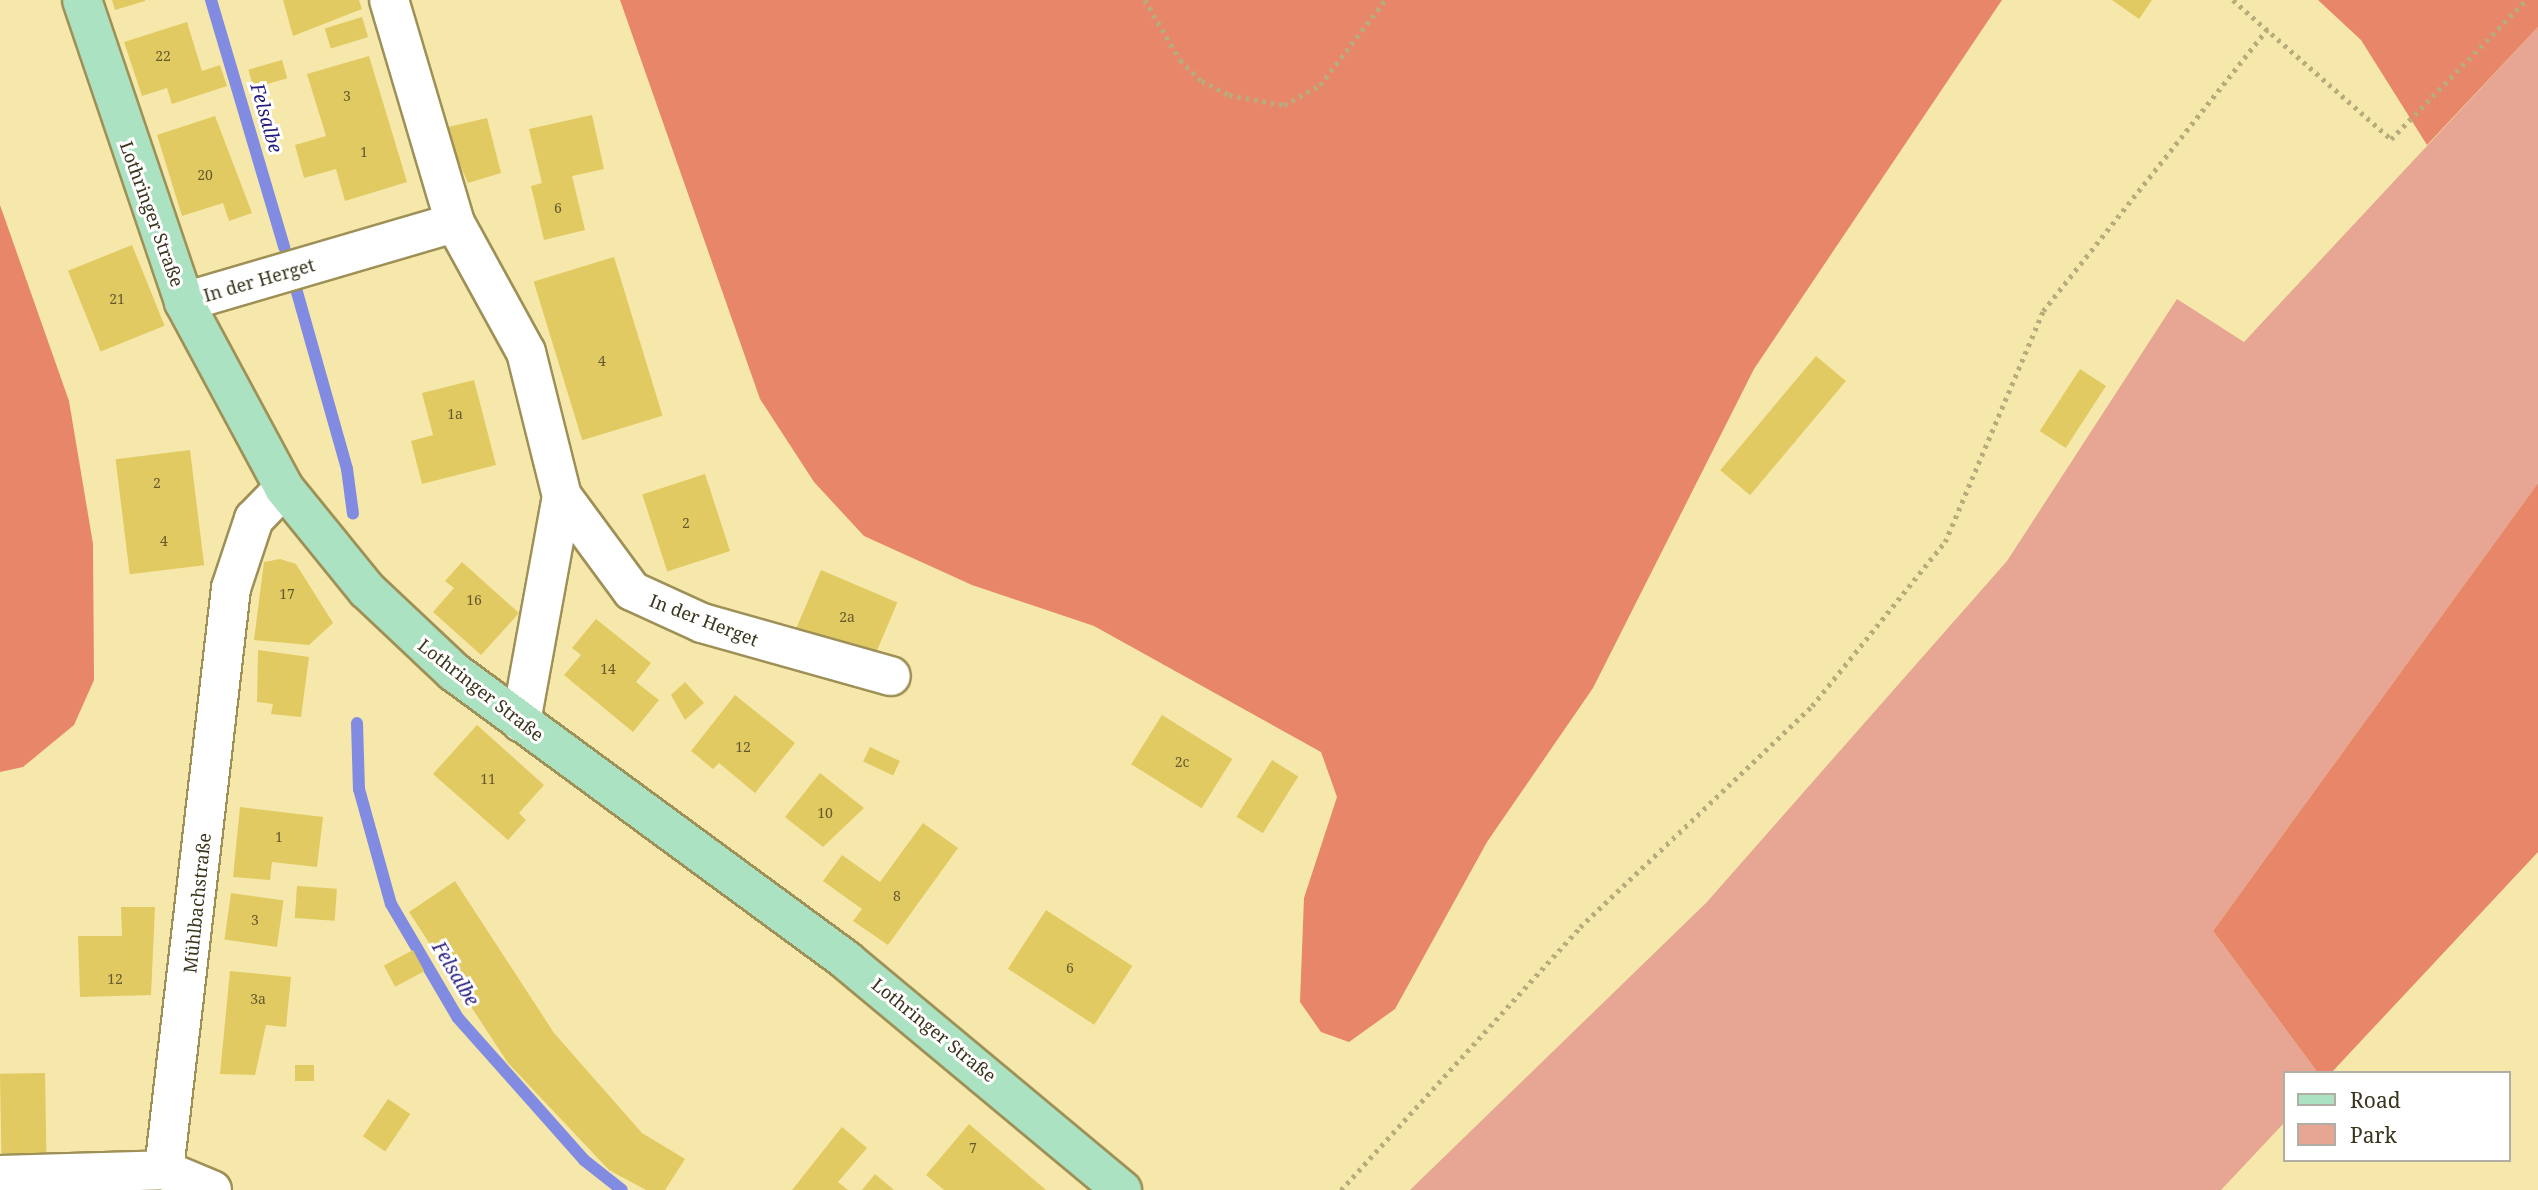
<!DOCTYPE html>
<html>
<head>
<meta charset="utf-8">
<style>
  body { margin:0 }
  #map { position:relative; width:2538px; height:1190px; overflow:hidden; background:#f5e8aa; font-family:"Noto Serif",serif }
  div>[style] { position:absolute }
  .green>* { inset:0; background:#e7a693 }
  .forest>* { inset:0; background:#e8866a }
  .stream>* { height:12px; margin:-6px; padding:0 6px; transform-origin:6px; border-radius:6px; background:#808be1 }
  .building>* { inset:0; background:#e2ca62; transform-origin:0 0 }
  .path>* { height:4.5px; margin-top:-2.25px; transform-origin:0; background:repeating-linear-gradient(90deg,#b7ac7b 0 3.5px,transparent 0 8.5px) }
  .roads { filter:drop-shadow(2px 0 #9e9056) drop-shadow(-2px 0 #9e9056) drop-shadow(0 2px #9e9056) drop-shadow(0 -2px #9e9056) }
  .minor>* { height:38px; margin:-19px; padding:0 19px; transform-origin:19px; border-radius:19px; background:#fff }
  .major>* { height:38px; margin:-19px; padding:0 19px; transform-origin:19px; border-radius:19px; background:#abe2c2 }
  span { translate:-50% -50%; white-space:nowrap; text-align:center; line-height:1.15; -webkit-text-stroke:6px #fff; paint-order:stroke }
  .number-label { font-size:14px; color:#655a2e }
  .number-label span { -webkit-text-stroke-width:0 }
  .street-label { font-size:18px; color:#3b351d }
  .water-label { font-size:19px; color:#251c7f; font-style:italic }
  .legend { position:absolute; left:2283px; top:1071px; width:228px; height:91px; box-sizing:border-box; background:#fff; border:2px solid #b1aea5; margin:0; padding:9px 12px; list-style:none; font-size:21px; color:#3b351d }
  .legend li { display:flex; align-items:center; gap:14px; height:35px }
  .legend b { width:35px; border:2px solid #b1aea5 }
</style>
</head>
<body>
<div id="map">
  <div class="green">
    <div style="clip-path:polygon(2538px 27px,2538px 483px,2213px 931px,2318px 1073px,2284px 1073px,2284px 1123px,2221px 1190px,1410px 1190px,1706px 903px,2007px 561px,2177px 299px,2244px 342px)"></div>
  </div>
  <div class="forest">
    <div style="clip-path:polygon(620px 0,2002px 0,1754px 369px,1593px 688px,1487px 842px,1395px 1009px,1349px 1042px,1321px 1032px,1300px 1002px,1304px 898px,1337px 797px,1321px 752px,1094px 626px,972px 585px,864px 536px,814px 482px,760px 399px)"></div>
    <div style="clip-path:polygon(2318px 0,2538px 0,2538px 27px,2427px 145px,2361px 40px)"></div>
    <div style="clip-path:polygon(0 205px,69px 401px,93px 544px,94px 680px,74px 725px,23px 767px,0 772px)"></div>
    <div style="clip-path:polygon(2538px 483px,2538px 852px,2331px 1073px,2318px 1073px,2213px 931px)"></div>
  </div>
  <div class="stream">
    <div style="left:211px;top:0;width:258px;rotate:73.5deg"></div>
    <div style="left:295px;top:285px;width:191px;rotate:74.2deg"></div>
    <div style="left:347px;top:469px;width:45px;rotate:82.4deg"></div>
    <div style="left:357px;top:723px;width:66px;rotate:88.3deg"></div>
    <div style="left:359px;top:789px;width:119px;rotate:74.5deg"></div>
    <div style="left:391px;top:904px;width:132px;rotate:59.6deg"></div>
    <div style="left:458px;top:1018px;width:190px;rotate:48.4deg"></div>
    <div style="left:584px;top:1160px;width:48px;rotate:38.3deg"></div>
  </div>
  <div class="building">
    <div style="clip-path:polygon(112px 0,145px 0,145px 1px,115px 10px)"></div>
    <div style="clip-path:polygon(283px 0,359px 0,362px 9px,293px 36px)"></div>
    <div style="clip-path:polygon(2112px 0,2152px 0,2139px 19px)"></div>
    <div style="left:362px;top:17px;width:21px;height:39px;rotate:73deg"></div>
    <div style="clip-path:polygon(187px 22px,202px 71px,220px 65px,227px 86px,172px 104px,167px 88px,142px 96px,124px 42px)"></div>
    <div style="clip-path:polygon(369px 56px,407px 182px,345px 201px,336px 169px,304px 178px,295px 145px,326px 136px,307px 74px)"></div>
    <div style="left:282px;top:60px;width:19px;height:35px;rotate:74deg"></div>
    <div style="clip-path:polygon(592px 115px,604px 169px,572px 176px,585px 230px,544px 240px,531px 186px,542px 183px,529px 129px)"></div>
    <div style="clip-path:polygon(215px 116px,252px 213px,229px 221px,223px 203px,182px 216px,157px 135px)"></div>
    <div style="clip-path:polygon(487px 118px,501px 173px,468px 183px,444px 128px)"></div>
    <div style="left:132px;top:245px;width:87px;height:69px;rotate:68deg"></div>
    <div style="left:614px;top:257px;width:166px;height:84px;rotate:73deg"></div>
    <div style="left:1816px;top:356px;width:39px;height:149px;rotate:40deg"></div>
    <div style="left:2080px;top:369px;width:31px;height:74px;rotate:33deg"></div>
    <div style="clip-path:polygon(474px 380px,496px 465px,422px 484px,411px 441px,433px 435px,422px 393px)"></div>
    <div style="left:190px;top:450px;width:116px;height:75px;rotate:83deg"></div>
    <div style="left:705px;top:474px;width:81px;height:66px;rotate:72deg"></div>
    <div style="clip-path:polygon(280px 559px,296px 564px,333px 623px,309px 645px,254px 640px,264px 562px)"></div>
    <div style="clip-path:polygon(462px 562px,519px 613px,481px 655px,433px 612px,454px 588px,445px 581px)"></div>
    <div style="left:821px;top:570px;width:83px;height:67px;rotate:23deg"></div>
    <div style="clip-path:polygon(596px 619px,651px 663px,636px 682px,659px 700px,633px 732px,564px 675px,581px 655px,572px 648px)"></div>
    <div style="clip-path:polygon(258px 650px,309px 657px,301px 717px,271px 714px,273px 704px,257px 702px)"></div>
    <div style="clip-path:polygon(685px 682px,704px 703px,685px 720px,671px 695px)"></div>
    <div style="clip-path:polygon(735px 695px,795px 743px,755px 793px,719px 763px,713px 769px,691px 751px)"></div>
    <div style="left:1162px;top:715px;width:83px;height:58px;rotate:32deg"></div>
    <div style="clip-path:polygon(477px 725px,544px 785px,519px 813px,526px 820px,508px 840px,433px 774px)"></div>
    <div style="left:870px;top:747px;width:33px;height:16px;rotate:25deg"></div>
    <div style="left:1272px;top:760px;width:31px;height:67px;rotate:32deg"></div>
    <div style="clip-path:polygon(820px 773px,864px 808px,823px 847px,785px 817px)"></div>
    <div style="clip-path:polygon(240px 807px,323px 817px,317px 867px,272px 862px,270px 880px,233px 877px)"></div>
    <div style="clip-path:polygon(923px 823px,958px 848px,888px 945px,853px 921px,862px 909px,823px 881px,842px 855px,880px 882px)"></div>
    <div style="clip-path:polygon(455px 881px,554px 1033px,642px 1133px,685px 1159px,665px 1190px,646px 1190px,609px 1170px,508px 1063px,409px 912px)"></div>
    <div style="left:297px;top:886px;width:40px;height:32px;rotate:4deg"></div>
    <div style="left:231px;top:893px;width:53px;height:47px;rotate:8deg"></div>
    <div style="clip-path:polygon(121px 907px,155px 907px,151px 995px,80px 997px,78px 936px,122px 936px)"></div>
    <div style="left:1046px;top:910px;width:103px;height:70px;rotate:33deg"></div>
    <div style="left:413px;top:950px;width:24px;height:33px;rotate:62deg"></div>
    <div style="clip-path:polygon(230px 971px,291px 977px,286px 1027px,266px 1025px,255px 1075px,220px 1074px)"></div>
    <div style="left:295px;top:1065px;width:19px;height:16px"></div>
    <div style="left:45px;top:1073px;width:80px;height:45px;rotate:89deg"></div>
    <div style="left:388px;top:1099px;width:27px;height:45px;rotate:34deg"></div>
    <div style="clip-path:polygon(969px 1124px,1026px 1173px,1046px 1190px,944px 1190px,926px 1175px)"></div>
    <div style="clip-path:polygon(842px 1127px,867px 1148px,838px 1182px,848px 1190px,792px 1190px)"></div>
    <div style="clip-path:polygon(875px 1174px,894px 1190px,862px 1190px)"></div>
  </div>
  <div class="path">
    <div style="left:1145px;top:0;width:69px;rotate:59.7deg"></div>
    <div style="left:1180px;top:60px;width:30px;rotate:44deg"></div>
    <div style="left:1202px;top:81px;width:30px;rotate:27deg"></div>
    <div style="left:1229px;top:95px;width:56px;rotate:10.3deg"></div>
    <div style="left:1284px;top:105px;width:41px;rotate:-29.1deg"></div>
    <div style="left:1320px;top:85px;width:107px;rotate:-52.6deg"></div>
    <div style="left:2233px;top:0;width:210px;rotate:41.3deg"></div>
    <div style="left:2391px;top:139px;width:194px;rotate:-45.8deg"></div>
    <div style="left:1341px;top:1190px;width:355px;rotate:-47.7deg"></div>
    <div style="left:1580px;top:927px;width:320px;rotate:-43.6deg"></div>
    <div style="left:1812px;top:706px;width:211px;rotate:-51deg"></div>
    <div style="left:1945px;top:542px;width:251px;rotate:-67deg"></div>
    <div style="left:2043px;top:311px;width:360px;rotate:-51.5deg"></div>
  </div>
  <div class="roads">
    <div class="minor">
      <div style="left:389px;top:0;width:233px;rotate:73.5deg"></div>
      <div style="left:455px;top:223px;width:147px;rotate:61.2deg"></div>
      <div style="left:526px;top:352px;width:148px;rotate:76deg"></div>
      <div style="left:562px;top:496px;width:230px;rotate:100.3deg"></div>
      <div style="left:184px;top:302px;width:282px;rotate:-16.3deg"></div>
      <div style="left:562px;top:496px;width:118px;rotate:53.6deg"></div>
      <div style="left:632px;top:591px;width:77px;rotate:24.6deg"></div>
      <div style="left:702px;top:623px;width:196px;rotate:15.7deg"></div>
      <div style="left:164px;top:1170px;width:586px;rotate:-83.43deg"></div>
      <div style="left:231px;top:588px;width:73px;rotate:-71.6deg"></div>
      <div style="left:254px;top:519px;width:43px;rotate:-45.9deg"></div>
      <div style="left:0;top:1175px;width:164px;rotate:-1.7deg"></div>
      <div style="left:164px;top:1170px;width:52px;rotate:22.6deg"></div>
    </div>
    <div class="major">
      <div style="left:82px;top:0;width:319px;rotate:71.3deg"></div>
      <div style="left:184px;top:302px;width:211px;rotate:61.7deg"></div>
      <div style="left:284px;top:488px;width:132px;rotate:50.9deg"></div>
      <div style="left:367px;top:590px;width:120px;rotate:43.3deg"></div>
      <div style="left:454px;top:672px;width:488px;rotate:36.3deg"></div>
      <div style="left:847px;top:961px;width:358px;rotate:39.8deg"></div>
    </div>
  </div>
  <div class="number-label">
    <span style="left:163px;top:56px">22</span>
    <span style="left:347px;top:96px">3</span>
    <span style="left:364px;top:152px">1</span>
    <span style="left:205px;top:175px">20</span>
    <span style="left:558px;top:208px">6</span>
    <span style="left:117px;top:299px">21</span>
    <span style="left:602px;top:361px">4</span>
    <span style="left:455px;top:414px">1a</span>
    <span style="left:157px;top:483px">2</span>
    <span style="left:686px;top:523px">2</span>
    <span style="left:164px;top:541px">4</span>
    <span style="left:287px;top:594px">17</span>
    <span style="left:474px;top:600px">16</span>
    <span style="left:847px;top:617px">2a</span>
    <span style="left:608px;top:669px">14</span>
    <span style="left:743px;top:747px">12</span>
    <span style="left:1182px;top:762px">2c</span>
    <span style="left:488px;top:779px">11</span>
    <span style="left:825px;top:813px">10</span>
    <span style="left:279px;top:837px">1</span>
    <span style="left:897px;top:896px">8</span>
    <span style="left:255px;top:920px">3</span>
    <span style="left:1070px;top:968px">6</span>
    <span style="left:115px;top:979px">12</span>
    <span style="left:258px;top:999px">3a</span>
    <span style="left:973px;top:1148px">7</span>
  </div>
  <div class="street-label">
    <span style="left:152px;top:214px;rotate:70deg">Lothringer Straße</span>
    <span style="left:259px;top:280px;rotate:-16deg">In der Herget</span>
    <span style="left:704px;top:620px;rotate:21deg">In der Herget</span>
    <span style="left:481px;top:690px;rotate:38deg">Lothringer Straße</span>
    <span style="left:197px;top:903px;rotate:-84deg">Mühlbachstraße</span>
    <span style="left:934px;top:1030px;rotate:39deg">Lothringer Straße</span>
  </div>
  <div class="water-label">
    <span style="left:266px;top:118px;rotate:74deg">Felsalbe</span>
    <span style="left:455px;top:974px;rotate:59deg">Felsalbe</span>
  </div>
  <ul class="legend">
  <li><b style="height:9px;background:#abe2c2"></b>Road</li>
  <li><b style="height:19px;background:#e7a693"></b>Park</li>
  </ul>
</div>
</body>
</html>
